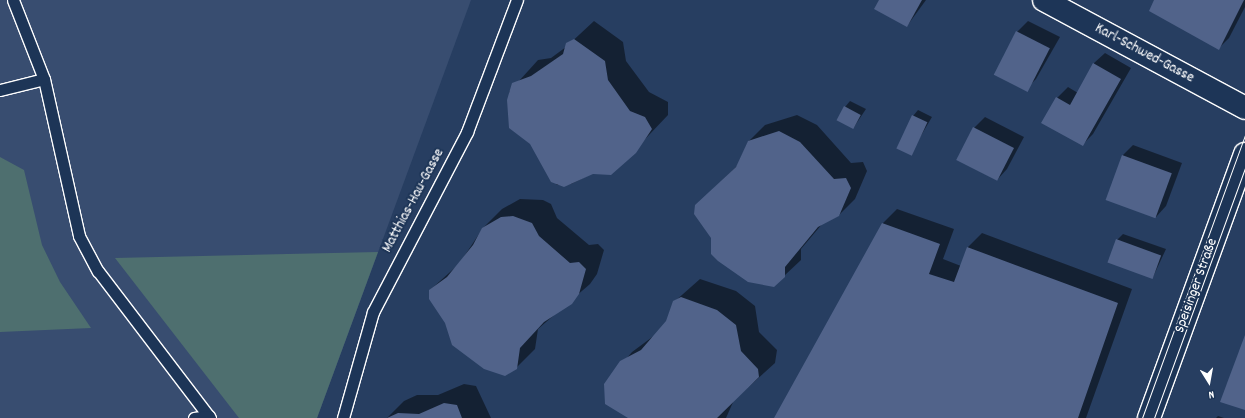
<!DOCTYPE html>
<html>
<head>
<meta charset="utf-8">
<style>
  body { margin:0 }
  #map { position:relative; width:1245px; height:418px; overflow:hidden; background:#273e61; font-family:Dekko,sans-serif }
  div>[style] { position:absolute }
  .built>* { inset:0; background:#384d70 }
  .green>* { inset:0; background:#4e6f6f }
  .shadow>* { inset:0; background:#0007 }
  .building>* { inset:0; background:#51638a; transform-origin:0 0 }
  .roads { filter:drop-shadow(1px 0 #fff) drop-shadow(-1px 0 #fff) drop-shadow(0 1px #fff) drop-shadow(0 -1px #fff) }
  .service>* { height:11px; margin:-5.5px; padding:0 5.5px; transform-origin:5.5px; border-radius:5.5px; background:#1d3557 }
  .tertiary>* { height:22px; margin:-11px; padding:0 11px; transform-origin:11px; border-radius:11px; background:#1d3557 }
  .secondary>* { height:22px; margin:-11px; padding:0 11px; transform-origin:11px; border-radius:11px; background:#1d3557 }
  .tram>* { height:1px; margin:-0.5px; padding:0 0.5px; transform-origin:0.5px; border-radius:0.5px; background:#fff }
  span { translate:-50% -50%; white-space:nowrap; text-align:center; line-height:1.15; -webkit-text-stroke:4px #1d3557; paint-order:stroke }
  .street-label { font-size:15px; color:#fff }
  .north { position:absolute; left:1189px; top:362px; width:40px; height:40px; -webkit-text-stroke:3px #1d3557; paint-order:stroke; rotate:169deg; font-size:11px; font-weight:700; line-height:16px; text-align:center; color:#fff }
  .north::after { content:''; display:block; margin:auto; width:14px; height:18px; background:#fff; clip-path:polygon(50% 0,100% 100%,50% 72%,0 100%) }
</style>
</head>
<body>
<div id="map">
  <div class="built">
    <div style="clip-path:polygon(0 0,471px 0,317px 418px,0 418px)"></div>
  </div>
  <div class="green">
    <div style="clip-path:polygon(0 157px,24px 170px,42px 245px,60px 282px,91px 328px,0 332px)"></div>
    <div style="clip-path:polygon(378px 252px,317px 418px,239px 418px,115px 258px)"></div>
  </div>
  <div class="shadow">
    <div style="clip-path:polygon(880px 0,926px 0,907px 26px)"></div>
    <div style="clip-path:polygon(1156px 0,1245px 0,1245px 7px,1229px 38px,1219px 48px)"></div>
    <div style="clip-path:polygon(594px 21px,623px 42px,626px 61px,649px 92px,668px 102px,668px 115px,630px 155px,571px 184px,557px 185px,531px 144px,510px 127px,509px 92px,538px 60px,551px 58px,566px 47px)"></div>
    <div style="clip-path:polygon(1028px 21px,1060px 37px,1036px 79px,1025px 90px,1017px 32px)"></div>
    <div style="clip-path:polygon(1105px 53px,1131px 68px,1093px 134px,1082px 145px,1057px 98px,1068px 87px,1078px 93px,1094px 63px)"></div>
    <div style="clip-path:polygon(850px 101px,866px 109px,854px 127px,845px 107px)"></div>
    <div style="clip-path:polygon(918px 110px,932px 117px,910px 154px,913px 116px)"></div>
    <div style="clip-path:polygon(797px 115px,817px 125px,851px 163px,863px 162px,867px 171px,855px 199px,838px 216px,823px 223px,801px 249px,801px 260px,784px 276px,713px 189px,737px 166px,748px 142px,765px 125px)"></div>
    <div style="clip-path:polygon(985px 117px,1024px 137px,1007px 169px,997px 180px,958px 160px,974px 128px)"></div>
    <div style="clip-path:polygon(1133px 145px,1182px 163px,1166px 206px,1156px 217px,1122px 156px)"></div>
    <div style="clip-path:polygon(520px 199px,543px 200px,551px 204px,557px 218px,589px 245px,598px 244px,604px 250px,597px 274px,590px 284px,538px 329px,535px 349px,516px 368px,446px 323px,430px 290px,459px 264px,483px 228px,502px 209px)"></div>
    <div style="clip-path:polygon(897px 209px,954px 229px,943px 259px,961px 266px,968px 247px,982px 233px,1132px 289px,1086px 418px,775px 418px,883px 223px)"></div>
    <div style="clip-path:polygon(1123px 234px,1166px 249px,1153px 277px,1117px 240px)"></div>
    <div style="clip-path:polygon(700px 279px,736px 291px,755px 306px,759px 332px,777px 350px,775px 363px,734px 400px,726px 418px,629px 418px,605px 384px,632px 352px,655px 335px,667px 322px,674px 302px)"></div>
    <div style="clip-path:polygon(464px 384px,476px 386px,491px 418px,387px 418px,404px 401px,417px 395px,438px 395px)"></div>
    <div style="clip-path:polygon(1218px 416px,1224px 418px,1216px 418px)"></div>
  </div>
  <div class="building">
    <div style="clip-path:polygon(879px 0,922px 0,907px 27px,874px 9px)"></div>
    <div style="clip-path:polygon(1154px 0,1244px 0,1219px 50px,1149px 11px)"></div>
    <div style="left:1016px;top:31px;width:38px;height:49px;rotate:27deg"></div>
    <div style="clip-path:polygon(574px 39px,605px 61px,608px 80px,630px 111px,645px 117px,652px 129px,636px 153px,611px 175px,593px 174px,564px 187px,551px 182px,530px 144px,509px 128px,507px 100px,512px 83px,531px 76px,563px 54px,566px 43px)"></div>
    <div style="clip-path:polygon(1093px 63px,1121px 79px,1083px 146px,1041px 123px,1056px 97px,1070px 105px)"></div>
    <div style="left:844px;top:106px;width:19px;height:16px;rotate:28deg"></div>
    <div style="left:912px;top:115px;width:17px;height:37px;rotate:25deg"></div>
    <div style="left:973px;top:127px;width:46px;height:37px;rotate:27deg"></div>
    <div style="clip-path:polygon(779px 131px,800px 142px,834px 179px,846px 178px,851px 188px,839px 216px,818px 227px,785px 267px,785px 277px,774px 287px,748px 282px,718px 261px,711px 254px,711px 238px,694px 214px,695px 205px,736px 167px,748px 141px)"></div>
    <div style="left:1122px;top:155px;width:53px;height:48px;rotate:20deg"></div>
    <div style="clip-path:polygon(513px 216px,532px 223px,539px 236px,570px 263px,579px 262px,586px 269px,579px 294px,572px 304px,544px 322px,520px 348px,517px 369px,505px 376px,484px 369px,452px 345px,445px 323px,429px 299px,429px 290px,447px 277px,473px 245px,482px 228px,501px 217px)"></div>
    <div style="clip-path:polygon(882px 223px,940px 244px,929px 274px,954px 282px,967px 247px,1118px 303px,1078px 418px,774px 418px)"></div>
    <div style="left:1116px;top:239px;width:48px;height:25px;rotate:20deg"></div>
    <div style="clip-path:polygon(681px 297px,717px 310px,736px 325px,741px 351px,758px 369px,759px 377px,717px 418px,628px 418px,605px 404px,604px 384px,620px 361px,641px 350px,666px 321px,673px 301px)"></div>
    <div style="clip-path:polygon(1245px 335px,1245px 410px,1220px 402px)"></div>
    <div style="clip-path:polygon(444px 403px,457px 405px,462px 418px,387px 418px,398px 413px,419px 414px)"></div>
  </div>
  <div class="roads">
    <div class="service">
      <div style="left:13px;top:0;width:85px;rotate:68.6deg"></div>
      <div style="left:44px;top:79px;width:161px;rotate:77.4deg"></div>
      <div style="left:79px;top:236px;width:40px;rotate:62deg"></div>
      <div style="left:98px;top:271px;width:185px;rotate:52.7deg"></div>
      <div style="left:0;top:90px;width:45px;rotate:-14deg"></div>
      <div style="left:194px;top:418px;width:15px;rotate:-8deg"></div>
      <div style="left:343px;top:418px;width:110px;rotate:-74.2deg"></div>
      <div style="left:373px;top:312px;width:203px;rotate:-62.4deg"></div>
      <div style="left:467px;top:132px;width:141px;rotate:-69.3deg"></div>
    </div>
    <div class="tertiary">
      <div style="left:1044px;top:0;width:228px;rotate:28.2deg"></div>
    </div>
    <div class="secondary">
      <div style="left:1149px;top:418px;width:281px;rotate:-70deg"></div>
    </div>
  </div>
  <div class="tram">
    <div style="left:1142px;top:418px;width:301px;rotate:-70deg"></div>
    <div style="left:1154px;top:418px;width:266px;rotate:-70deg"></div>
  </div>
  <div class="street-label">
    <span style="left:1144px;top:54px;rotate:28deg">Karl-Schwed-Gasse</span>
    <span style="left:414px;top:201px;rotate:-62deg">Matthias-Hau-Gasse</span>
    <span style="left:1197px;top:286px;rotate:-70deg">Speisinger Straße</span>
  </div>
  <div class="north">N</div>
</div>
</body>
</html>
